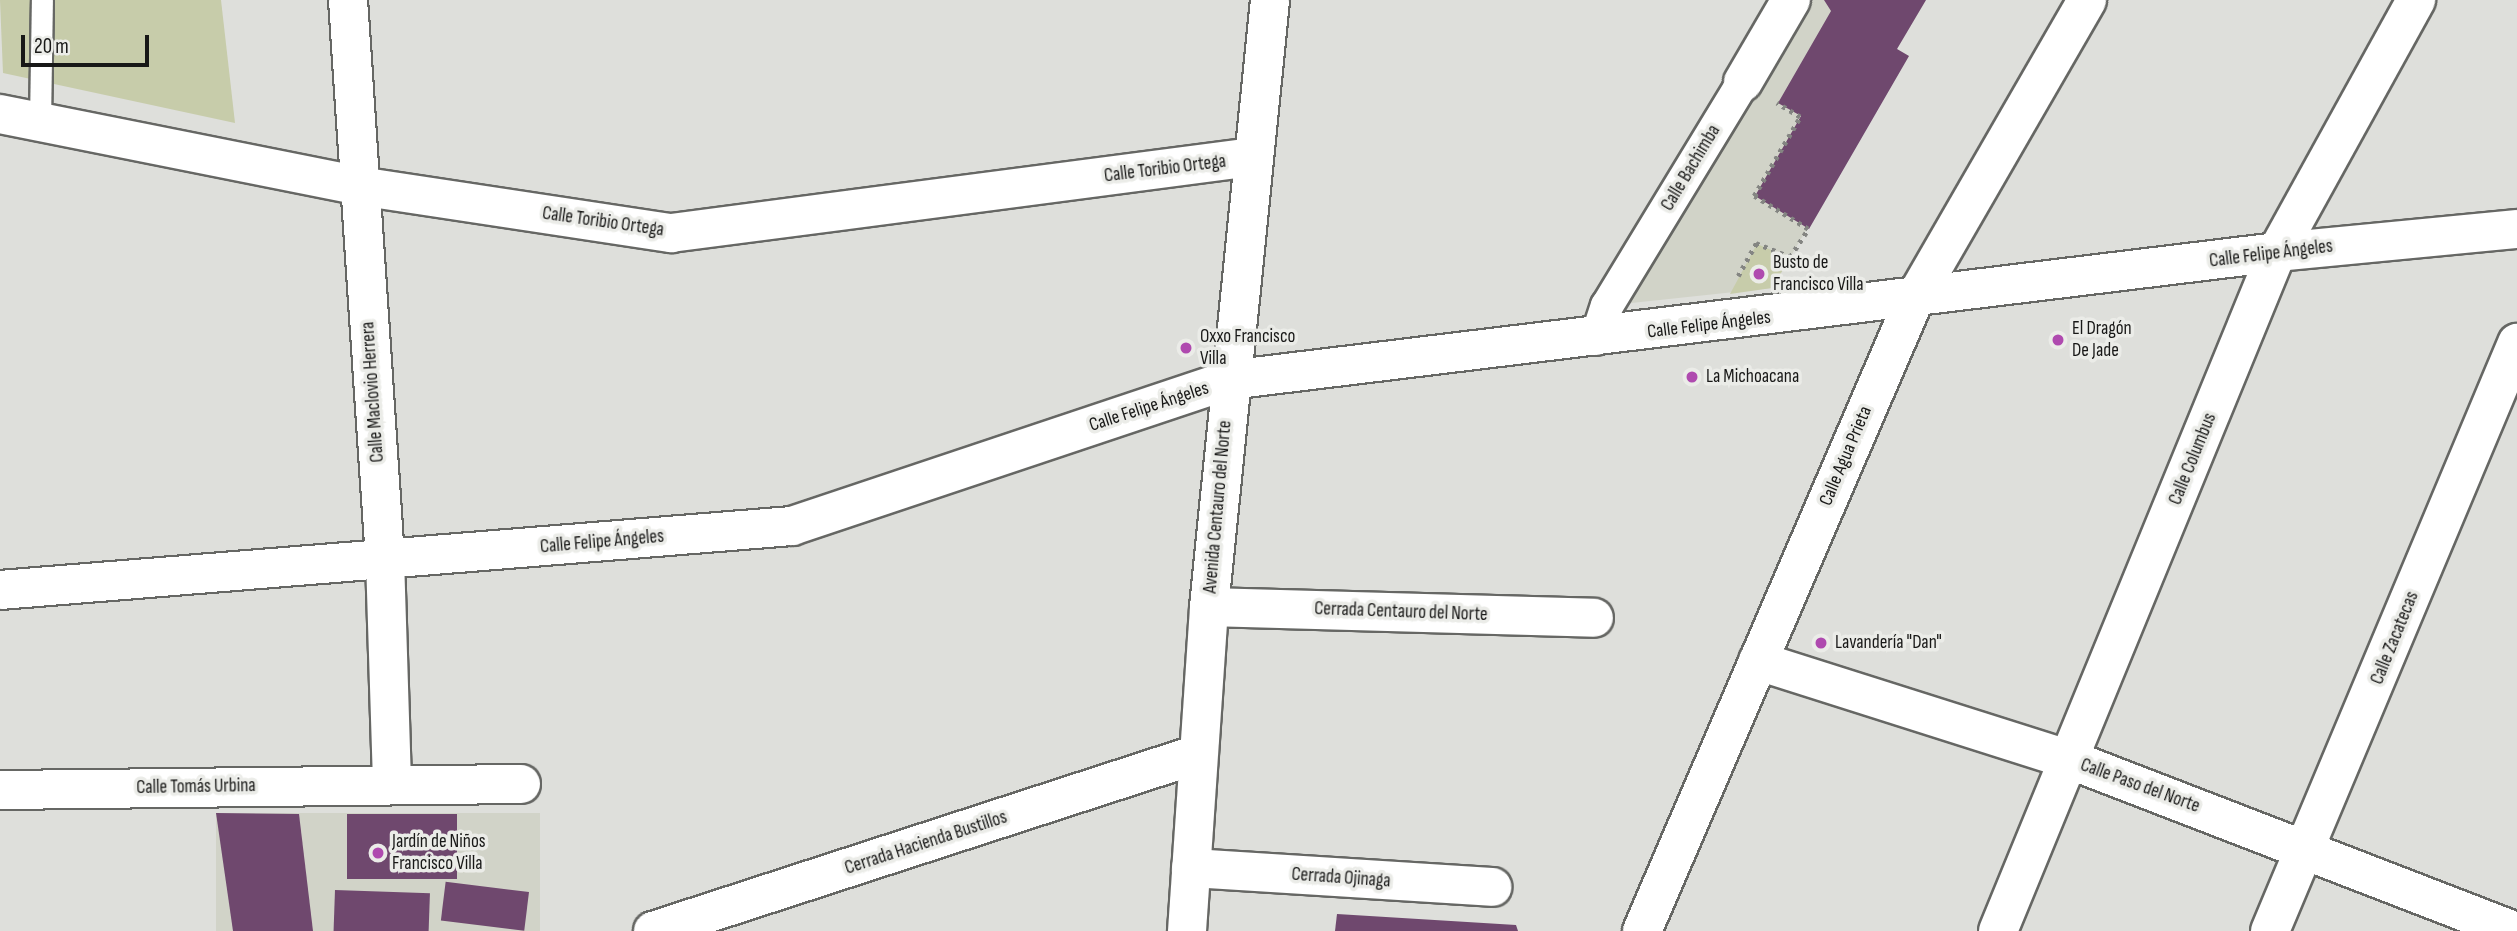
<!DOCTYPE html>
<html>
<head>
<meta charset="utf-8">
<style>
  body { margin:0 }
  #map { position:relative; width:2517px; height:931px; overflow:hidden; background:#dedfdb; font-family:"Sofia Sans Condensed",sans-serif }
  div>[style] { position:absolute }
  .built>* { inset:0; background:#d1d3c8; transform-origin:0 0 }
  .green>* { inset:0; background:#c7ccaa }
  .building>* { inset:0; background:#6f486e; transform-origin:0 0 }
  .path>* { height:4.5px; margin-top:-2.25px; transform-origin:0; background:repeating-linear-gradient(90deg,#848582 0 3.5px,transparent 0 8.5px) }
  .roads { filter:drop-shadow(2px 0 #666764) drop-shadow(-2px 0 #666764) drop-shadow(0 2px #666764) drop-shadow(0 -2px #666764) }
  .service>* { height:21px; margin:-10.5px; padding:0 10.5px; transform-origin:10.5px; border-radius:10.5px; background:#fff }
  .pedestrian>* { height:32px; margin:-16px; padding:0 16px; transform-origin:16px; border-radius:16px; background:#fff }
  .minor>* { height:38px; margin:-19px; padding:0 19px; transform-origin:19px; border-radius:19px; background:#fff }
  .tertiary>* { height:38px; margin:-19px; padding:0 19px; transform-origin:19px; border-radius:19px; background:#fff }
  .dots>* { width:19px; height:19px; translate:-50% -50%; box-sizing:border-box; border:4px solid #ebece8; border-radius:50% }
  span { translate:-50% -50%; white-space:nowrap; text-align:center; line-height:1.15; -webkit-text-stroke:7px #ebece8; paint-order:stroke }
  .street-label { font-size:19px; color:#181817 }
  .poi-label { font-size:19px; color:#181817 }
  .left { translate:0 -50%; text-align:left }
  .scale { position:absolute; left:21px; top:35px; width:128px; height:32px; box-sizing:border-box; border:4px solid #181817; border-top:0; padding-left:9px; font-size:21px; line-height:24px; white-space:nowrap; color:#181817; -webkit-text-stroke:5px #ebece8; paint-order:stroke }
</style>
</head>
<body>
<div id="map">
  <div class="built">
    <div style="clip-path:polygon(1805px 0,1926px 0,1897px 49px,1909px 56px,1772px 288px,1622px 304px)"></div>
    <div style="left:216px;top:813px;width:324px;height:119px"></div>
  </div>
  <div class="green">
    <div style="clip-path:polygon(0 0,221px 0,235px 123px,3px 73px)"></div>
    <div style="clip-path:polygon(1757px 244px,1790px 258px,1772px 288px,1730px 294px)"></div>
  </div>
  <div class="building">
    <div style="clip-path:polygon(1824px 0,1926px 0,1897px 49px,1909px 56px,1809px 229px,1755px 196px,1801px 116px,1778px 103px,1831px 11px)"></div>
    <div style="clip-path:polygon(216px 813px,299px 814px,313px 931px,233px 931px)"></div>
    <div style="left:347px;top:814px;width:110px;height:65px"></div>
    <div style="left:335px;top:890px;width:95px;height:41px;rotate:2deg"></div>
    <div style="left:529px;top:892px;width:39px;height:84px;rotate:97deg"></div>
    <div style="clip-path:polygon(1337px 914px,1516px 925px,1518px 931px,1335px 931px)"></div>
  </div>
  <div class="path">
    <div style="left:1738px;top:276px;width:38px;rotate:-61deg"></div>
    <div style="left:1756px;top:243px;width:37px;rotate:22deg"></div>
    <div style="left:1790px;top:257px;width:33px;rotate:-57deg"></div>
    <div style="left:1808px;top:229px;width:63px;rotate:-148.6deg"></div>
    <div style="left:1754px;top:196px;width:91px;rotate:-59.8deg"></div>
    <div style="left:1800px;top:117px;width:27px;rotate:-149deg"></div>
  </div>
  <div class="roads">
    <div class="service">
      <div style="left:40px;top:122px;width:122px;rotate:-89.1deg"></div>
    </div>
    <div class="pedestrian">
      <div style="left:1596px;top:339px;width:35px;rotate:-72deg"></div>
      <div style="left:1607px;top:306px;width:262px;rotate:-58.7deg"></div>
    </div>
    <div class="minor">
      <div style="left:348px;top:0;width:560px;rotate:86.21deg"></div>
      <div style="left:385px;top:559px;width:226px;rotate:88.2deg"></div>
      <div style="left:1743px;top:82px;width:95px;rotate:-59.7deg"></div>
      <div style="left:0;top:114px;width:366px;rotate:11.3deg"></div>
      <div style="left:359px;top:186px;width:316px;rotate:8.6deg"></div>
      <div style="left:671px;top:233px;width:586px;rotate:-7.45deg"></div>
      <div style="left:1209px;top:607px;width:385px;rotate:1.6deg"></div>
      <div style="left:1758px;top:661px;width:328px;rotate:17.6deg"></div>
      <div style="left:2071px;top:760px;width:476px;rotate:21.1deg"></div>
      <div style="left:0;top:790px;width:521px;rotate:-0.66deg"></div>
      <div style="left:1191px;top:868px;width:302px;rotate:3.6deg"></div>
      <div style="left:653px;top:931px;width:573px;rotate:-17.99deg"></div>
      <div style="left:1642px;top:931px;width:687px;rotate:-66.68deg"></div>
      <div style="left:1914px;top:300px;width:346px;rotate:-60deg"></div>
      <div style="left:1998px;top:931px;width:734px;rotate:-67.66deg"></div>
      <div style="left:2277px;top:252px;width:288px;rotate:-61.1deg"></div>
      <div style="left:2270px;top:931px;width:638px;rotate:-67.21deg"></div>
    </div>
    <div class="tertiary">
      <div style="left:0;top:590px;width:795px;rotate:-4.62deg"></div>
      <div style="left:792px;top:526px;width:461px;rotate:-18.5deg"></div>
      <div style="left:1229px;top:380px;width:1056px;rotate:-6.96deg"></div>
      <div style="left:2277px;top:252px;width:241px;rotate:-5.5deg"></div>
      <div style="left:1187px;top:931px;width:325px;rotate:-86.1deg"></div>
      <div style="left:1209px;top:607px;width:610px;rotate:-84.26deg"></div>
    </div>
  </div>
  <div class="dots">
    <div style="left:1759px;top:274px;background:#af4aaf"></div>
    <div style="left:2058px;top:340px;background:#af4aaf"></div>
    <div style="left:1186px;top:348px;background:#af4aaf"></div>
    <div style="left:1692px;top:377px;background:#af4aaf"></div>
    <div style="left:1821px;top:643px;background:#af4aaf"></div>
    <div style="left:378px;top:853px;background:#af4aaf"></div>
  </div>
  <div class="street-label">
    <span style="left:1691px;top:168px;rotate:-59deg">Calle Bachimba</span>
    <span style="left:1165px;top:169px;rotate:-7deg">Calle Toribio Ortega</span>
    <span style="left:603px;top:222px;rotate:8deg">Calle Toribio Ortega</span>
    <span style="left:2271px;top:254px;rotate:-7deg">Calle Felipe Ángeles</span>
    <span style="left:1709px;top:325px;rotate:-7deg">Calle Felipe Ángeles</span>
    <span style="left:373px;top:392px;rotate:-94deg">Calle Maclovio Herrera</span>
    <span style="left:1149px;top:407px;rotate:-18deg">Calle Felipe Ángeles</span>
    <span style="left:1846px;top:456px;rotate:-67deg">Calle Agua Prieta</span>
    <span style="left:2193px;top:459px;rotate:-68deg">Calle Columbus</span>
    <span style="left:1218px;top:507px;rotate:-85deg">Avenida Centauro del Norte</span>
    <span style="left:602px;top:542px;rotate:-5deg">Calle Felipe Ángeles</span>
    <span style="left:1401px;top:612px;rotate:2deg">Cerrada Centauro del Norte</span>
    <span style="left:2395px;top:638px;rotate:-68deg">Calle Zacatecas</span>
    <span style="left:2140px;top:786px;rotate:20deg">Calle Paso del Norte</span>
    <span style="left:196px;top:787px;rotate:-1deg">Calle Tomás Urbina</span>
    <span style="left:926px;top:843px;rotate:-18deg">Cerrada Hacienda Bustillos</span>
    <span style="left:1341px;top:878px;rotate:4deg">Cerrada Ojinaga</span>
  </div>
  <div class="poi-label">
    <span class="left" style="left:1773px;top:274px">Busto de<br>Francisco Villa</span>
    <span class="left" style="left:2072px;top:340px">El Dragón<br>De Jade</span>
    <span class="left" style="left:1200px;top:348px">Oxxo Francisco<br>Villa</span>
    <span class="left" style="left:1706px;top:377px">La Michoacana</span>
    <span class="left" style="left:1835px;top:643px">Lavandería "Dan"</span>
    <span class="left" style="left:392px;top:853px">Jardín de Niños<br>Francisco Villa</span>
  </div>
  <div class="scale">20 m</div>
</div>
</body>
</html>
